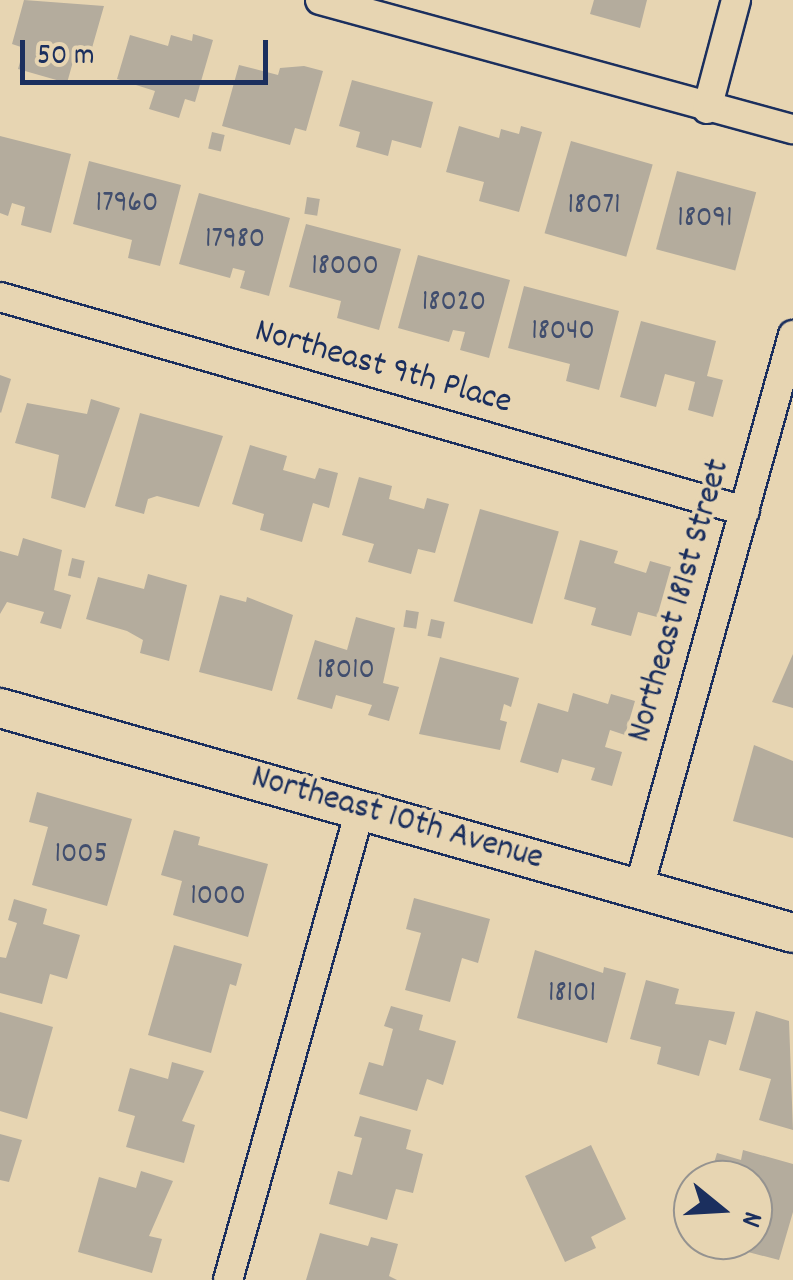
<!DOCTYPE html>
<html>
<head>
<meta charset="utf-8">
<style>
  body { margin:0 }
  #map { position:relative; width:793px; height:1280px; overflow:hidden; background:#e7d5b2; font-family:Dekko,sans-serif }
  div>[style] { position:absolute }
  .building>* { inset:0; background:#b4ac9d; transform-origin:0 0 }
  .roads { filter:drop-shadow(2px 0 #1b2f5e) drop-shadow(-2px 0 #1b2f5e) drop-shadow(0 2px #1b2f5e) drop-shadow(0 -2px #1b2f5e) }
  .street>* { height:28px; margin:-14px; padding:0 14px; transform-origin:14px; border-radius:14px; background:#e7d5b2 }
  .secondary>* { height:38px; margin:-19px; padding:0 19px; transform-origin:19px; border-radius:19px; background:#e7d5b2 }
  span { translate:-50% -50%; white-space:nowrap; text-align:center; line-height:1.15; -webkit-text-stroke:8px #e7d5b2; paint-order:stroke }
  .number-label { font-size:30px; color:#414e6e }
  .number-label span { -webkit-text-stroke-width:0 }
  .street-label { font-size:35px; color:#1b2f5e }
  .north { position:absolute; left:673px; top:1160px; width:100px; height:100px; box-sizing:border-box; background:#e7d5b2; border:2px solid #959390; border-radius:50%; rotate:108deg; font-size:28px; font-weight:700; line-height:40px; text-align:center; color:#1b2f5e }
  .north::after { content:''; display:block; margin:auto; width:35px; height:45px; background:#1b2f5e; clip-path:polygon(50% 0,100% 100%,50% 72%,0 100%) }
  .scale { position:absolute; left:20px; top:40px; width:248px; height:45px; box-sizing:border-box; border:5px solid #1b2f5e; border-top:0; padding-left:12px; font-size:30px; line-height:35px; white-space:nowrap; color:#1b2f5e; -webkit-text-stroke:8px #e7d5b2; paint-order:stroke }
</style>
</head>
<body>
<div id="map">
  <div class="building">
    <div style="clip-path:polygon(24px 0,104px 6px,90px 55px,76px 51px,67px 83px,18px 69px,24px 48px,12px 44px)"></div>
    <div style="clip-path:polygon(594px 0,647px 0,640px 28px,590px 14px)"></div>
    <div style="clip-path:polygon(193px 34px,213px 40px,195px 102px,185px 99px,179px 118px,149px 109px,155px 91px,117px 79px,130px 35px,168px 46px,171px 35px,192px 41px)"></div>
    <div style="clip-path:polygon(239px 65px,278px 75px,280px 68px,304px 66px,323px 71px,306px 131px,295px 128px,290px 145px,222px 126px)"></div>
    <div style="clip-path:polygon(352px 80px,433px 102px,421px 148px,392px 140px,388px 156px,356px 147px,360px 132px,339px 126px)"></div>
    <div style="clip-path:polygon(459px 126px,499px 138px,501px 129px,519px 134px,521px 126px,542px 132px,519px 212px,479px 201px,484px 182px,446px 172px)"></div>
    <div style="left:212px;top:132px;width:13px;height:17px;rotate:13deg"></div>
    <div style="clip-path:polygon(0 136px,71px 154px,51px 233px,21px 225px,25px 207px,12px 203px,8px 216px,0 213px)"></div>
    <div style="left:571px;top:141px;width:85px;height:96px;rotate:16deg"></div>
    <div style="clip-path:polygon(89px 161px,181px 185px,160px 266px,128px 258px,132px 240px,73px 224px)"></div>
    <div style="left:677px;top:171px;width:82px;height:81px;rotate:15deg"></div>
    <div style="clip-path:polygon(199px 193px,290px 218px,269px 296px,240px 288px,245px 271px,233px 268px,230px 278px,179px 264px)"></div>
    <div style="left:307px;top:197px;width:13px;height:17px;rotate:9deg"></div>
    <div style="clip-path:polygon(306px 224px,401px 249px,379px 330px,337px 318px,341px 301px,289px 287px)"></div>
    <div style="clip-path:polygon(418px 255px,510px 280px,489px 358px,460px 350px,465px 332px,453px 330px,449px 342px,398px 328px)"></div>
    <div style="clip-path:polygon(524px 286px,619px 311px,599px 390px,566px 381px,570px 364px,508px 348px)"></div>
    <div style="clip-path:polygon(641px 321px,716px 341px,707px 376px,723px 380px,713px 417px,688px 410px,695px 382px,665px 374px,656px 407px,620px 397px)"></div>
    <div style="clip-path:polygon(0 375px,11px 379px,1px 413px,0 412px)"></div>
    <div style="clip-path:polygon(91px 399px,120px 408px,85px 508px,51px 498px,59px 455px,15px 443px,27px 403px,87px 414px)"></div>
    <div style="clip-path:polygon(140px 413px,223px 436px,199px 507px,157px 496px,148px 499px,144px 514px,115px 506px)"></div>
    <div style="clip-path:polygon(250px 445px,287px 456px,283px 470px,315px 479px,319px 468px,338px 473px,329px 508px,313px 503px,302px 542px,260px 530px,264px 514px,232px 504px)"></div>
    <div style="clip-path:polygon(359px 477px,392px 486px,389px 499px,424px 509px,427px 498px,449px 504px,435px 553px,418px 549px,411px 574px,368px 562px,374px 544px,342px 535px)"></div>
    <div style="left:480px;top:509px;width:82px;height:96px;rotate:16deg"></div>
    <div style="clip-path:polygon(23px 538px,62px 550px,54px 590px,71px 595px,61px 629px,40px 623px,44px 612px,7px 602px,0 614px,0 551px,18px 556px)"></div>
    <div style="clip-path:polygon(580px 540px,618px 551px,614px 563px,646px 573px,650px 561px,671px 567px,657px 617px,638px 612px,631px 636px,591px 625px,596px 608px,564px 599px)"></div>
    <div style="left:72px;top:558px;width:13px;height:18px;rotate:13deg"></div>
    <div style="clip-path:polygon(148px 574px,187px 585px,169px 661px,140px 653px,143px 640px,127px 631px,86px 619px,98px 577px,144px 589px)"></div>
    <div style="clip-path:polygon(220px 595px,246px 602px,247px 597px,293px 615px,272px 691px,199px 672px)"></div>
    <div style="left:406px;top:610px;width:13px;height:17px;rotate:9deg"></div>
    <div style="clip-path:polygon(356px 617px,395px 628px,383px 683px,399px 687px,389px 721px,368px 715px,372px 705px,336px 695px,332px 709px,297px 699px,315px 640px,347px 650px)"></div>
    <div style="left:431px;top:619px;width:14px;height:17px;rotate:12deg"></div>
    <div style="clip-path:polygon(793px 654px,793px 708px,772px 702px)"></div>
    <div style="clip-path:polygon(440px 657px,519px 678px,511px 707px,504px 704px,500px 720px,507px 722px,500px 750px,419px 734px)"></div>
    <div style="clip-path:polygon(573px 693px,608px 704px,611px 694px,635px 701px,625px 735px,610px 730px,605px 747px,622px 752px,612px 786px,591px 780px,595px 768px,562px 759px,558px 773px,520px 762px,538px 703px,568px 712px)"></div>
    <div style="clip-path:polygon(754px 745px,793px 761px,793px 838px,733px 821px)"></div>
    <div style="clip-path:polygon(37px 792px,132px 819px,107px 906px,32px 885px,48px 827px,29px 822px)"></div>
    <div style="clip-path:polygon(174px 830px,200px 837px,198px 845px,268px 864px,248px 937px,173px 915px,182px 881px,161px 875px)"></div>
    <div style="clip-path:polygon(414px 898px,490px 919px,478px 963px,462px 958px,450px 1002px,405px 990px,421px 933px,406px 929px)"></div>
    <div style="clip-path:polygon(14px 899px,47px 909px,43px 924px,80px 935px,67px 979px,50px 974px,42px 1004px,0 993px,0 957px,6px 958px,17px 923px,8px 920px)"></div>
    <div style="clip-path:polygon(174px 945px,242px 964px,236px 986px,230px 984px,211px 1053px,148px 1035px)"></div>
    <div style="clip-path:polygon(535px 950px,603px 973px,604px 967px,626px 973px,607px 1043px,517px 1018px)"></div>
    <div style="clip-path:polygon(646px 980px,679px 989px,675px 1004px,735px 1012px,726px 1045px,709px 1040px,699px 1076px,657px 1064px,661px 1047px,630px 1039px)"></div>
    <div style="clip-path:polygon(391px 1006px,423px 1015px,419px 1030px,456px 1041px,443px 1085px,427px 1079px,417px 1111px,359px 1094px,369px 1062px,383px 1066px,393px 1029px,384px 1026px)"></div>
    <div style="clip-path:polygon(756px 1011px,789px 1021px,793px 1130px,759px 1120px,771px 1079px,739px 1070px)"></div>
    <div style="clip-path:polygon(0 1012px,53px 1027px,27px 1119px,0 1111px)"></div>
    <div style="clip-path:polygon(172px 1062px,204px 1071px,182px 1121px,195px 1125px,184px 1163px,126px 1147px,135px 1116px,118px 1111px,130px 1068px,168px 1079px)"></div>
    <div style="clip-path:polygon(360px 1116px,411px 1130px,406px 1149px,423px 1154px,413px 1193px,396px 1189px,387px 1220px,329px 1204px,338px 1171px,352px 1175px,362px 1138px,354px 1136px)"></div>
    <div style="clip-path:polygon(0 1134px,22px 1140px,9px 1182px,0 1180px)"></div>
    <div style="clip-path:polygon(591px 1145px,626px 1219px,591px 1237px,596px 1248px,565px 1262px,525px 1176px)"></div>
    <div style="clip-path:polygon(743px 1150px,793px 1164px,793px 1212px,779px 1260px,748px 1252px,751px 1244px,742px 1241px,753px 1240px,753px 1180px,709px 1180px,717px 1153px,741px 1160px)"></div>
    <div style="clip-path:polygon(141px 1171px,173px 1181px,149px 1236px,162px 1239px,152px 1273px,78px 1252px,99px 1177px,136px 1188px)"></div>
    <div style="clip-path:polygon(320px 1233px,368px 1246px,371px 1237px,398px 1244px,389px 1276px,397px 1280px,306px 1280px)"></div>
  </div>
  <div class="roads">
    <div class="street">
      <div style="left:320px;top:0;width:490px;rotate:15.3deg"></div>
      <div style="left:707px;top:109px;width:113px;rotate:-75.1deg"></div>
      <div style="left:0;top:297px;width:775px;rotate:16.03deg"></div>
      <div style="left:639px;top:888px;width:574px;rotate:-74.44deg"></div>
      <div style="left:228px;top:1280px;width:489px;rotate:-74.3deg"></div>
    </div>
    <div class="secondary">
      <div style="left:0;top:708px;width:824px;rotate:15.84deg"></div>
    </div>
  </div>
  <div class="number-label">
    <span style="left:127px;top:205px">17960</span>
    <span style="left:594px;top:207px">18071</span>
    <span style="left:705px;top:220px">18091</span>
    <span style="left:235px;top:241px">17980</span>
    <span style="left:345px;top:268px">18000</span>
    <span style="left:454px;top:304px">18020</span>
    <span style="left:563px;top:333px">18040</span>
    <span style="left:346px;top:672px">18010</span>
    <span style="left:81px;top:856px">1005</span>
    <span style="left:218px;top:898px">1000</span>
    <span style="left:572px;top:995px">18101</span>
  </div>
  <div class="street-label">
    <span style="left:383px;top:368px;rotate:16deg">Northeast 9th Place</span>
    <span style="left:680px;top:601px;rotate:-74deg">Northeast 181st Street</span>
    <span style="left:397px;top:819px;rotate:16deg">Northeast 10th Avenue</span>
  </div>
  <div class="north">N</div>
  <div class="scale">50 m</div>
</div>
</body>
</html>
